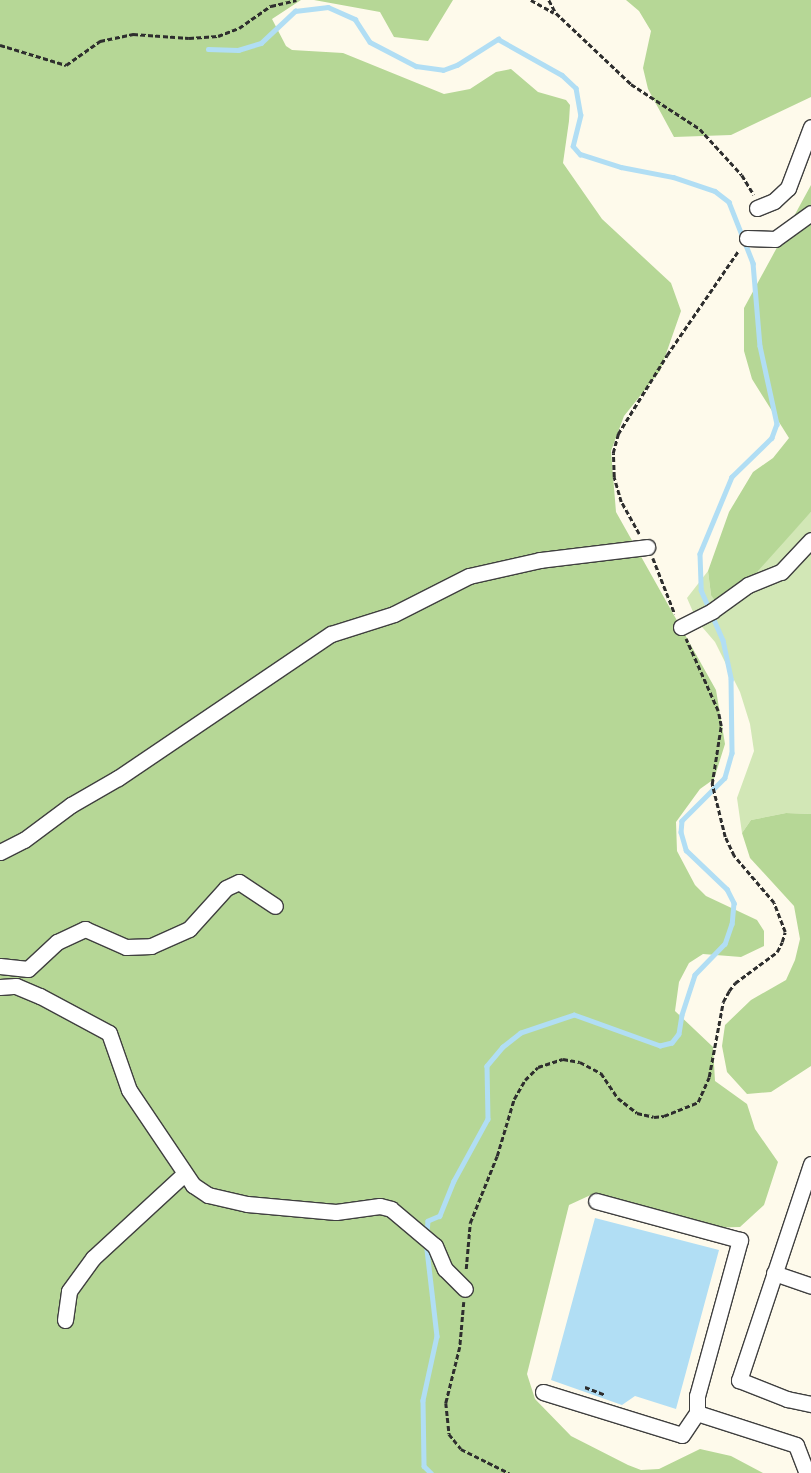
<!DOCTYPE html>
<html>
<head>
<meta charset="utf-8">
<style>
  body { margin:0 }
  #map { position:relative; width:811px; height:1473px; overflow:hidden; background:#fefaeb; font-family:"Zilla Slab",serif }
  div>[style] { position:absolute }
  .green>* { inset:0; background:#d2e7b6 }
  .forest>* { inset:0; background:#b6d796 }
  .water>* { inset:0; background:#b1def4 }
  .stream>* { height:4.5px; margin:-2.25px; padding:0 2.25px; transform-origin:2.25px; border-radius:2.25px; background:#b1def4 }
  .path>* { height:2.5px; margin-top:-1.25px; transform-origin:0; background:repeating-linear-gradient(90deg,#2e2e2e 0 5px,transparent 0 7.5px) }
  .roads { filter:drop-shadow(1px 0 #3f3f3f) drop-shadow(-1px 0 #3f3f3f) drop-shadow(0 1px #3f3f3f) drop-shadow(0 -1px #3f3f3f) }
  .minor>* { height:15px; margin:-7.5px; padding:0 7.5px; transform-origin:7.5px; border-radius:7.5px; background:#fff }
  span { translate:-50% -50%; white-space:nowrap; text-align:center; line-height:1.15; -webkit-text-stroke:5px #fff; paint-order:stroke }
</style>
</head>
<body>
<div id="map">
  <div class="green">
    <div style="clip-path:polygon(811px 512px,811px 814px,786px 813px,751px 820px,742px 833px,737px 798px,754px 751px,750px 724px,740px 692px,715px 642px,697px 621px,687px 598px,708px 571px,711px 595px,771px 555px)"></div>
  </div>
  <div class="forest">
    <div style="clip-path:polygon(0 0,301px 0,272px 19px,286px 46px,292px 50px,343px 53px,444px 94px,470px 89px,496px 72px,511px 69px,538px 92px,566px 100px,570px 105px,569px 121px,563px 163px,602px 219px,671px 283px,681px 311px,660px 371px,624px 416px,611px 451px,616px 512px,716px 690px,725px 744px,714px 779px,700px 789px,676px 822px,677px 851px,695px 885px,706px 896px,757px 920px,764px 931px,764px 946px,741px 957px,703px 954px,689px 963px,679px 982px,675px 1011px,713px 1047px,715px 1081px,747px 1104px,755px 1129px,778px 1162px,764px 1205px,740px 1227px,702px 1228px,595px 1193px,569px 1205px,527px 1374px,535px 1399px,571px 1436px,628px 1465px,641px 1470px,659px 1469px,700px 1449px,731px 1456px,763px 1473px,0 1473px)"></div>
    <div style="clip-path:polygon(314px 0,453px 0,428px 41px,394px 37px,380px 12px)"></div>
    <div style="clip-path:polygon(626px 0,811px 0,811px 97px,731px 135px,674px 137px,648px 89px,643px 68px,651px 31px,639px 11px)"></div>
    <div style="clip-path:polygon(811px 185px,811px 512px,731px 601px,718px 605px,711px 595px,708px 571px,729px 512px,753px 472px,773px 458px,789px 438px,752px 379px,744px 351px,744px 308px)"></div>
    <div style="clip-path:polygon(786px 813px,811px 814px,811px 1066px,771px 1092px,747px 1094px,727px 1072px,722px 1046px,725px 1025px,751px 1000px,786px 980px,795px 960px,800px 939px,794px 906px,750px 858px,742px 833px,751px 820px)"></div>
  </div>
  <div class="water">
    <div style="clip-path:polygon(595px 1218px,719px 1250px,676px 1409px,635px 1396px,622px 1405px,551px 1380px)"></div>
  </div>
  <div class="stream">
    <div style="left:208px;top:49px;width:30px;rotate:2deg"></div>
    <div style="left:238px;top:50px;width:24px;rotate:-17deg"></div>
    <div style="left:261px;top:43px;width:47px;rotate:-43.3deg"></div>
    <div style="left:295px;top:11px;width:33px;rotate:-7deg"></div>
    <div style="left:328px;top:7px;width:30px;rotate:24deg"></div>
    <div style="left:355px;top:19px;width:27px;rotate:57deg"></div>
    <div style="left:370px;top:42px;width:52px;rotate:27.6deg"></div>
    <div style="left:416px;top:66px;width:27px;rotate:8deg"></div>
    <div style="left:443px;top:70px;width:15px;rotate:-20deg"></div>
    <div style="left:457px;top:65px;width:49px;rotate:-32.4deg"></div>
    <div style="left:498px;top:39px;width:73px;rotate:29.4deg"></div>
    <div style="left:562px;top:75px;width:19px;rotate:43deg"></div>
    <div style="left:576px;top:88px;width:27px;rotate:80deg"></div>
    <div style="left:581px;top:115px;width:32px;rotate:104deg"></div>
    <div style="left:573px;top:146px;width:11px;rotate:49deg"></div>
    <div style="left:580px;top:154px;width:43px;rotate:17.6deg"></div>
    <div style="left:621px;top:167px;width:53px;rotate:10.9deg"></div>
    <div style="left:673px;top:177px;width:44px;rotate:18.4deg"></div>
    <div style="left:715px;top:191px;width:18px;rotate:38deg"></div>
    <div style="left:729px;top:202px;width:66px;rotate:68.5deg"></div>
    <div style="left:753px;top:263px;width:83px;rotate:85.2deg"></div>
    <div style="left:760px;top:346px;width:80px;rotate:77.7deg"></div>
    <div style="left:777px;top:424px;width:15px;rotate:110deg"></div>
    <div style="left:772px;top:438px;width:56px;rotate:135.7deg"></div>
    <div style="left:732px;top:477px;width:83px;rotate:112.6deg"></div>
    <div style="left:700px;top:554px;width:36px;rotate:88deg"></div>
    <div style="left:701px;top:590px;width:55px;rotate:66.3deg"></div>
    <div style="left:723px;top:640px;width:40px;rotate:78deg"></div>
    <div style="left:731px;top:679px;width:74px;rotate:89.2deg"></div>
    <div style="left:732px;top:753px;width:26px;rotate:106deg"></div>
    <div style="left:725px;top:778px;width:61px;rotate:135deg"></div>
    <div style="left:682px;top:821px;width:11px;rotate:95deg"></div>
    <div style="left:681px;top:832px;width:19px;rotate:74deg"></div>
    <div style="left:686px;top:850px;width:57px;rotate:43.6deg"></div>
    <div style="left:727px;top:889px;width:16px;rotate:63deg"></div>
    <div style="left:734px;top:903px;width:21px;rotate:95deg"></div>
    <div style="left:732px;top:924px;width:21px;rotate:109deg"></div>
    <div style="left:725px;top:944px;width:43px;rotate:134.1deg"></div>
    <div style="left:695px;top:975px;width:42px;rotate:108deg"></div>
    <div style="left:682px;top:1015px;width:19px;rotate:99deg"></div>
    <div style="left:679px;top:1034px;width:11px;rotate:128deg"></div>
    <div style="left:672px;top:1043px;width:12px;rotate:166deg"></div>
    <div style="left:660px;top:1046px;width:91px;rotate:-160.2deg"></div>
    <div style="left:574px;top:1015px;width:56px;rotate:161.2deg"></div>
    <div style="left:521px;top:1033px;width:23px;rotate:142deg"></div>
    <div style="left:503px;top:1047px;width:25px;rotate:130deg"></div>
    <div style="left:487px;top:1066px;width:53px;rotate:88.9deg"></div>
    <div style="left:488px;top:1119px;width:71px;rotate:118.7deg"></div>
    <div style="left:454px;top:1181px;width:38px;rotate:112deg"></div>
    <div style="left:440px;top:1216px;width:13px;rotate:157deg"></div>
    <div style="left:428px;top:1221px;width:12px;rotate:95deg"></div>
    <div style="left:426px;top:1241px;width:96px;rotate:83.4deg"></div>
    <div style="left:437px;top:1336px;width:66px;rotate:102.3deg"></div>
    <div style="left:423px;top:1400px;width:66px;rotate:89.1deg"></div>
    <div style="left:424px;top:1466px;width:10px;rotate:45deg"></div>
  </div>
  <div class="path">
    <div style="left:531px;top:0;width:26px;rotate:29deg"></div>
    <div style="left:549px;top:0;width:15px;rotate:62deg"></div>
    <div style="left:556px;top:13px;width:103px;rotate:43.4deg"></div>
    <div style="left:631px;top:84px;width:82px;rotate:33.1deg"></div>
    <div style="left:700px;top:129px;width:62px;rotate:47.6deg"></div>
    <div style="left:742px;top:175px;width:23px;rotate:59deg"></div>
    <div style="left:0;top:45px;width:69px;rotate:16.9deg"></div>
    <div style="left:66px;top:65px;width:42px;rotate:-35.2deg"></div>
    <div style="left:100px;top:41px;width:34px;rotate:-12deg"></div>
    <div style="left:133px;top:34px;width:56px;rotate:4.1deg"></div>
    <div style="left:189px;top:38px;width:29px;rotate:-4deg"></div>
    <div style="left:218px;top:36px;width:22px;rotate:-21deg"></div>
    <div style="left:239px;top:28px;width:39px;rotate:-35deg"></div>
    <div style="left:271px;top:6px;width:26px;rotate:-13deg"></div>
    <div style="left:639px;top:534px;width:37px;rotate:-119deg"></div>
    <div style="left:621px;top:502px;width:26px;rotate:-106deg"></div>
    <div style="left:614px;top:477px;width:24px;rotate:-92deg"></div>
    <div style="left:613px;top:453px;width:20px;rotate:-75deg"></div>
    <div style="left:618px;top:434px;width:93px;rotate:-58.2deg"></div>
    <div style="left:667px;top:355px;width:127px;rotate:-55.6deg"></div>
    <div style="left:653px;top:558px;width:60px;rotate:68.6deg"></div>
    <div style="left:466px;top:1269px;width:46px;rotate:-85deg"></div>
    <div style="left:470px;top:1223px;width:72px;rotate:-68.1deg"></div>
    <div style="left:497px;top:1156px;width:59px;rotate:-73.4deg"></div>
    <div style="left:514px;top:1099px;width:22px;rotate:-60deg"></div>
    <div style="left:525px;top:1080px;width:18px;rotate:-45deg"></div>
    <div style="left:538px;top:1067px;width:26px;rotate:-18deg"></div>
    <div style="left:563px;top:1059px;width:17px;rotate:10deg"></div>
    <div style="left:580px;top:1062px;width:24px;rotate:28deg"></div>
    <div style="left:601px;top:1073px;width:30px;rotate:56deg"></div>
    <div style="left:618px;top:1098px;width:24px;rotate:38deg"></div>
    <div style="left:637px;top:1113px;width:17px;rotate:13deg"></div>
    <div style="left:654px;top:1117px;width:10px;rotate:-6deg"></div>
    <div style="left:664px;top:1116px;width:37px;rotate:-22deg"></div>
    <div style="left:698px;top:1102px;width:27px;rotate:-66deg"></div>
    <div style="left:709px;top:1077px;width:76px;rotate:-79.4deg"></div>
    <div style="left:723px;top:1002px;width:13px;rotate:-61deg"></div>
    <div style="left:729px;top:991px;width:10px;rotate:-53deg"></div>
    <div style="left:735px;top:983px;width:52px;rotate:-36.4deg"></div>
    <div style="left:777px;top:952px;width:11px;rotate:-63deg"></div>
    <div style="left:782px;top:942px;width:10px;rotate:-73deg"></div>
    <div style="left:785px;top:932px;width:31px;rotate:-111deg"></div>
    <div style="left:774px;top:903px;width:62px;rotate:-130.4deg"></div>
    <div style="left:734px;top:856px;width:21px;rotate:-115deg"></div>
    <div style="left:725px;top:837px;width:55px;rotate:-103.8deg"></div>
    <div style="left:712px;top:784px;width:59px;rotate:-81.2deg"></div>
    <div style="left:721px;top:726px;width:15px;rotate:-101deg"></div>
    <div style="left:718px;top:711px;width:79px;rotate:-114deg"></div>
    <div style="left:464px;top:1302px;width:45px;rotate:95.1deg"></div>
    <div style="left:460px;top:1347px;width:58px;rotate:104deg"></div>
    <div style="left:446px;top:1403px;width:31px;rotate:84deg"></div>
    <div style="left:449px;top:1434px;width:19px;rotate:51deg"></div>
    <div style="left:461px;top:1449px;width:54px;rotate:26.6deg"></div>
    <div style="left:585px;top:1387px;width:22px;rotate:21deg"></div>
  </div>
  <div class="roads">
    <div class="minor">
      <div style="left:757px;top:208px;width:18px;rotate:-22deg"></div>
      <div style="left:774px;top:201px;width:19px;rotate:-43deg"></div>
      <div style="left:788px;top:188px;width:65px;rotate:-69.3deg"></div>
      <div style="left:747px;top:238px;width:28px;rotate:2deg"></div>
      <div style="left:775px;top:239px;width:44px;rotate:-35.8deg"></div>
      <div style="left:681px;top:627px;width:35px;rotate:-27deg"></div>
      <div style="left:712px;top:611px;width:44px;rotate:-35.8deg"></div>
      <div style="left:748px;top:585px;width:35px;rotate:-22deg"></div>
      <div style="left:781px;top:572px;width:44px;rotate:-46.8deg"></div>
      <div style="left:0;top:852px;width:27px;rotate:-27deg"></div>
      <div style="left:24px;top:840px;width:59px;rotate:-36.7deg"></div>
      <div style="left:71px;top:805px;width:54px;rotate:-29.9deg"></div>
      <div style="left:118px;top:778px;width:257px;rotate:-34.1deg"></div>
      <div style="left:331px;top:634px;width:66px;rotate:-17.6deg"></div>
      <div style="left:394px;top:614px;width:84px;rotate:-26.9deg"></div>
      <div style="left:469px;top:576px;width:73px;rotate:-12.7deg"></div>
      <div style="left:540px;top:560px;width:108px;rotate:-6.9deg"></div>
      <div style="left:0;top:966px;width:28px;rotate:6deg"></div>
      <div style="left:28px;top:969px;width:40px;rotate:-43deg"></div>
      <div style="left:57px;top:942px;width:31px;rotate:-25deg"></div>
      <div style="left:85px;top:929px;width:45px;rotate:23.7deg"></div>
      <div style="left:126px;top:947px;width:25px;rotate:-2deg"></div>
      <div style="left:151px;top:946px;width:42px;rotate:-24.1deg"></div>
      <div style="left:189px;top:929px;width:55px;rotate:-47.9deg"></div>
      <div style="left:226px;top:888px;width:14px;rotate:-25deg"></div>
      <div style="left:239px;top:882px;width:43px;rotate:33.7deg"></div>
      <div style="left:0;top:987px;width:16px;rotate:-4deg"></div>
      <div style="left:16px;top:986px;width:26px;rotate:23deg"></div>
      <div style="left:40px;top:996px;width:78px;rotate:28.2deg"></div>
      <div style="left:109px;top:1033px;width:60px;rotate:70.7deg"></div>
      <div style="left:129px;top:1090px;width:115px;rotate:56deg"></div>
      <div style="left:193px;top:1185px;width:18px;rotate:34deg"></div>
      <div style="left:208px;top:1195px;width:40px;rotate:13deg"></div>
      <div style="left:247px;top:1204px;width:89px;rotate:5.1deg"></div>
      <div style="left:336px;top:1212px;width:44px;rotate:-7.8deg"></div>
      <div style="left:380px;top:1206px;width:11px;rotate:15deg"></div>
      <div style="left:391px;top:1209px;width:57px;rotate:40.1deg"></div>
      <div style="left:435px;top:1246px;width:25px;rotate:67deg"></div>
      <div style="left:445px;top:1269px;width:28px;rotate:45deg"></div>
      <div style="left:811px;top:1164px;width:228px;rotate:108.4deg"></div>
      <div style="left:739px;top:1380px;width:52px;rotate:21.6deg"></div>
      <div style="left:787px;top:1399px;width:25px;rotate:12deg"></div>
      <div style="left:774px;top:1273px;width:39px;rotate:19deg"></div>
      <div style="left:65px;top:1320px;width:29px;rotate:-82deg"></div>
      <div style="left:69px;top:1291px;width:41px;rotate:-54deg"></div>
      <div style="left:93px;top:1258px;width:124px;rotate:-42.7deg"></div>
      <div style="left:543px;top:1392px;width:145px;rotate:17.2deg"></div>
      <div style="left:682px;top:1435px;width:27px;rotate:-56deg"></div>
      <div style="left:697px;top:1413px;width:17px;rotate:-90deg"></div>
      <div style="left:697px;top:1396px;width:162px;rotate:-74.6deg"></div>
      <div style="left:740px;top:1240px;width:149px;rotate:-164.8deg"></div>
      <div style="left:697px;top:1413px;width:104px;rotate:17.9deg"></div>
      <div style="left:796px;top:1445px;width:30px;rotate:69deg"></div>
    </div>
  </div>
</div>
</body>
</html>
